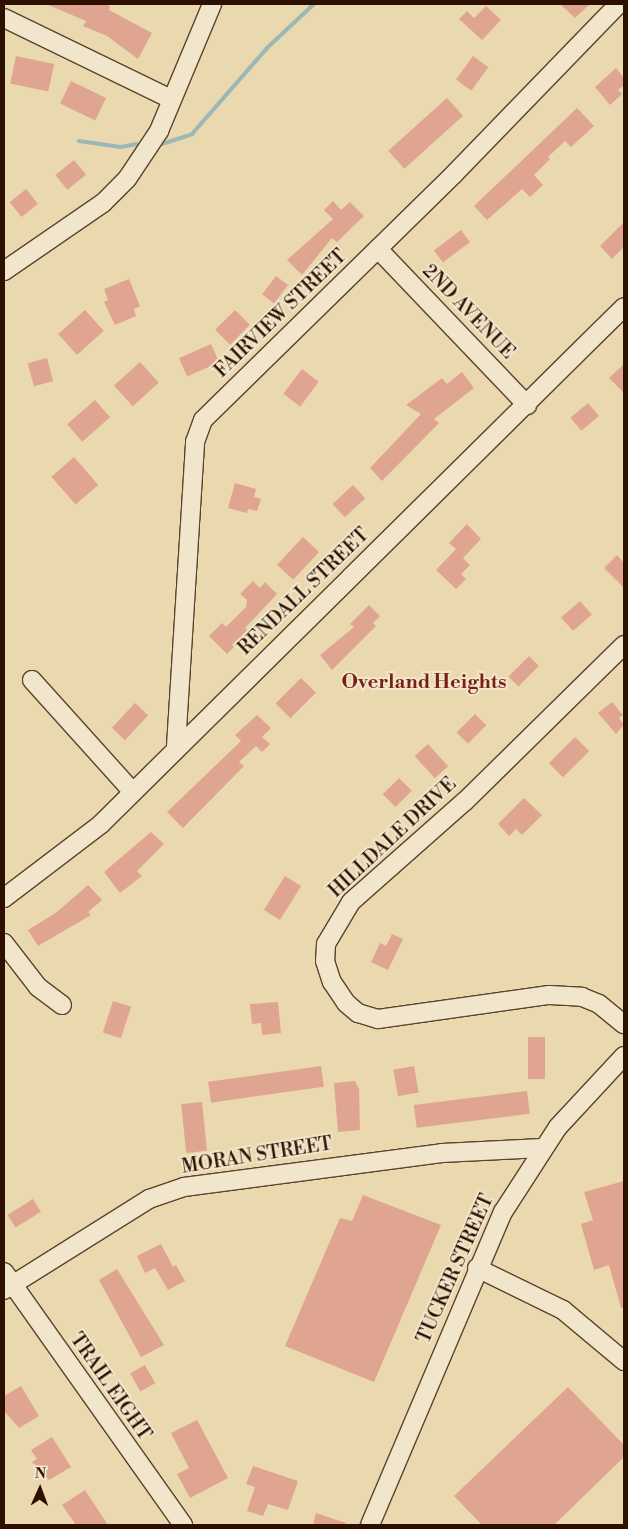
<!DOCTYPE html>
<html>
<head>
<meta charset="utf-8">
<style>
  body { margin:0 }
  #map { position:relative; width:628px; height:1529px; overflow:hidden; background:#ead8af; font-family:"Libre Bodoni",serif }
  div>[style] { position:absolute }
  .stream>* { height:4px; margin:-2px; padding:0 2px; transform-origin:2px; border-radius:2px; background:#9bb8b5 }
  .building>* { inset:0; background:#e0a591; transform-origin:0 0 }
  .roads { filter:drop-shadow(1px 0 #5c422c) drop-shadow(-1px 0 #5c422c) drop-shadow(0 1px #5c422c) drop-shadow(0 -1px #5c422c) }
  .minor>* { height:18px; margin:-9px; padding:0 9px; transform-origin:9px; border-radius:9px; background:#f1e6cb }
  span { translate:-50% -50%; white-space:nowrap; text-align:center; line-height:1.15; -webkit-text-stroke:4px #f1e6cb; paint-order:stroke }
  .street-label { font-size:19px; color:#2d1000 }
  .neighbourhood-label { font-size:20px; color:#7a1f14; font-weight:700 }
  .frame { position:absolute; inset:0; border:5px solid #2d1000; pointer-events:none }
  .north { position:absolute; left:15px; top:1464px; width:50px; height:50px; -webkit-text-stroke:4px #f1e6cb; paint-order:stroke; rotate:2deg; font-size:14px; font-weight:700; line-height:20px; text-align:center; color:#2d1000 }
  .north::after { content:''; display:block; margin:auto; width:18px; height:22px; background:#2d1000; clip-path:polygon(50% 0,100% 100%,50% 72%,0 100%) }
</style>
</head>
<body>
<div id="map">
  <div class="stream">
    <div style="left:79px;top:141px;width:42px;rotate:8.1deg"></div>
    <div style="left:121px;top:147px;width:16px;rotate:-11deg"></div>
    <div style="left:162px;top:144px;width:32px;rotate:-18deg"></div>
    <div style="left:192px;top:134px;width:114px;rotate:-48.9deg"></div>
    <div style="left:267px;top:48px;width:64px;rotate:-43.1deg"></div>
  </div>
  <div class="building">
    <div style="clip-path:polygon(46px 4px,104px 4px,110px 6px,109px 10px,152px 33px,138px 59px,107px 36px,83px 26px,86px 21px)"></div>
    <div style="clip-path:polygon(560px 4px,590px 4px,575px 18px)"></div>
    <div style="clip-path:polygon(486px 6px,501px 20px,482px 40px,459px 19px,467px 11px,474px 18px)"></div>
    <div style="left:16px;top:56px;width:39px;height:28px;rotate:12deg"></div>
    <div style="left:473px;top:56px;width:19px;height:29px;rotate:36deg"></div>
    <div style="clip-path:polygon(616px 68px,624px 78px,624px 85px,618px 90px,622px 94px,610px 105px,595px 87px)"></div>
    <div style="left:71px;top:81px;width:39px;height:25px;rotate:26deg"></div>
    <div style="left:447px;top:98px;width:24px;height:79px;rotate:48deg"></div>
    <div style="clip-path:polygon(577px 108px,594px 126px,571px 147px,565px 141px,548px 157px,550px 159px,534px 175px,543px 185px,530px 197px,522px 189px,487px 220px,474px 206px)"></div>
    <div style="left:74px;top:160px;width:19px;height:24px;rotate:51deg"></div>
    <div style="left:26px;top:189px;width:19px;height:21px;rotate:51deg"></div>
    <div style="clip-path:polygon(333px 201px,341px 210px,350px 202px,364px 216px,337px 242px,332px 238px,302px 275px,287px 260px,333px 219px,324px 210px)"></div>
    <div style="clip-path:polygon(624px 222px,624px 247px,612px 259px,600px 246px)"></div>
    <div style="left:461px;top:230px;width:15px;height:34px;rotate:53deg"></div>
    <div style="left:276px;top:276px;width:15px;height:23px;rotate:37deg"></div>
    <div style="clip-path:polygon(129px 279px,140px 306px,134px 309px,136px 316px,115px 325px,104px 302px,108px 300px,104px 289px)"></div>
    <div style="left:85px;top:310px;width:28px;height:36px;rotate:48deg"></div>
    <div style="left:235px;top:310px;width:21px;height:28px;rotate:45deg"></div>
    <div style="left:211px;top:344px;width:20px;height:35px;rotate:66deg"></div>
    <div style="left:47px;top:358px;width:24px;height:20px;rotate:75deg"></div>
    <div style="left:140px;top:362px;width:28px;height:35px;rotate:48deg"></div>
    <div style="clip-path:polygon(624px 364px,624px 393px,609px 378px)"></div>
    <div style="left:302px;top:369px;width:21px;height:31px;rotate:37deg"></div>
    <div style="clip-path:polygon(462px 372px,474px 388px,434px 419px,439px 423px,382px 481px,370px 468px,421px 414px,406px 405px,442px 378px,447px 384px)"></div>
    <div style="left:95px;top:400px;width:23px;height:37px;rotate:49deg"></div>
    <div style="left:588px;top:403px;width:17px;height:23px;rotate:50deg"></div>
    <div style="left:74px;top:457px;width:37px;height:30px;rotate:49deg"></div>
    <div style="clip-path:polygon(235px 483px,256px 489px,254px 497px,261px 499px,257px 511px,248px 509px,247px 513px,228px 508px)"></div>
    <div style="left:353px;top:485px;width:18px;height:28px;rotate:47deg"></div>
    <div style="clip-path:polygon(467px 524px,481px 539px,463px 558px,470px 565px,461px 574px,466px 579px,456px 589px,436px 570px,456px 549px,449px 543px)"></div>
    <div style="left:303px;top:537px;width:22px;height:38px;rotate:43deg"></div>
    <div style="clip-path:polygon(617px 555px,624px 563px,624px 588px,604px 568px)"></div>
    <div style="clip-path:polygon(253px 581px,260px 588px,265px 582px,277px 594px,245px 628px,249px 632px,227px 654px,209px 636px,222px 623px,226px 627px,246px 607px,247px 600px,240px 594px)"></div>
    <div style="left:580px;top:601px;width:18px;height:25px;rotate:49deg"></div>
    <div style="clip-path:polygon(369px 605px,380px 616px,373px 623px,376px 626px,332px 670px,320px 655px,354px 627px,350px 624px)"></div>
    <div style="left:529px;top:656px;width:14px;height:29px;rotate:45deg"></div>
    <div style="left:301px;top:678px;width:21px;height:36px;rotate:45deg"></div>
    <div style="clip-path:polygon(612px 702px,623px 715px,619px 718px,624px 725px,616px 734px,598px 713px)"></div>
    <div style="left:135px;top:703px;width:18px;height:34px;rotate:43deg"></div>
    <div style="left:475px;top:714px;width:16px;height:26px;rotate:45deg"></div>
    <div style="clip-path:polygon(257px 715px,271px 728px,262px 737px,270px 744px,262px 752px,256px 746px,239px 762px,244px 766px,183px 828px,167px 812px,241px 741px,235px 735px)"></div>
    <div style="left:575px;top:737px;width:20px;height:37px;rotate:45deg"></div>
    <div style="left:428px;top:744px;width:30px;height:18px;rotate:48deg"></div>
    <div style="left:399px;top:778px;width:18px;height:23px;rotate:45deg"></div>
    <div style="clip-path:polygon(524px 798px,542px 815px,522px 835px,516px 829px,509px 836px,498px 824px)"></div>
    <div style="clip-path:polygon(151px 832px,164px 844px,137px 871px,142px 876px,120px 893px,104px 872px)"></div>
    <div style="left:285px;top:876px;width:19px;height:40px;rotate:32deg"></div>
    <div style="clip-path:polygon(88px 885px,102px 900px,88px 912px,91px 915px,38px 946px,28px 930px,57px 912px)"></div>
    <div style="clip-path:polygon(392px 934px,403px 939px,388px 970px,371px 962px,380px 943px,386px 946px)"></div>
    <div style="left:113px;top:1001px;width:19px;height:33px;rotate:18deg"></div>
    <div style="clip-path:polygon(278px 1002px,281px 1033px,262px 1035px,261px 1023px,252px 1024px,250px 1004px)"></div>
    <div style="left:528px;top:1037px;width:17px;height:42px"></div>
    <div style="left:321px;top:1066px;width:21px;height:114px;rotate:82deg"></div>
    <div style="left:414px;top:1066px;width:27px;height:21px;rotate:80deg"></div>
    <div style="clip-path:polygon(355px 1081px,359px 1089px,360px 1130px,338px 1132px,334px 1083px)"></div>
    <div style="left:527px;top:1091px;width:23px;height:114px;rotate:83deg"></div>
    <div style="left:202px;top:1102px;width:49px;height:21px;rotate:84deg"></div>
    <div style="clip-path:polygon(624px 1181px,624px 1307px,621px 1308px,609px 1265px,594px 1270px,581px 1224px,593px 1220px,584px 1192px)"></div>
    <div style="clip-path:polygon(363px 1195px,441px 1225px,374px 1382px,285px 1346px,340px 1218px,352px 1221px)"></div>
    <div style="left:33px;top:1199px;width:15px;height:30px;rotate:58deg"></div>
    <div style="clip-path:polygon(161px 1244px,173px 1267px,176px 1265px,185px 1281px,168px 1290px,155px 1268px,145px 1273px,137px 1256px)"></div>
    <div style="clip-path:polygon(117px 1269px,164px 1345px,141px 1357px,99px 1280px)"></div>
    <div style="left:145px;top:1365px;width:21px;height:17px;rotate:61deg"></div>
    <div style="clip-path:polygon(21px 1386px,39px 1416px,19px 1428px,4px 1411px,4px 1396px)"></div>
    <div style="clip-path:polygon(568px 1387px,624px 1445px,624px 1457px,554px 1525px,482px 1525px,454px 1496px)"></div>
    <div style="clip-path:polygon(197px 1420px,228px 1478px,190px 1498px,177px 1474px,189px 1468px,171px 1433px)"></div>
    <div style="clip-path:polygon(52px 1437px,71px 1467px,49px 1480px,32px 1462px,37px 1459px,31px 1450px)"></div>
    <div style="clip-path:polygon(253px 1466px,298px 1481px,288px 1510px,268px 1504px,263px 1516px,247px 1511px,255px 1487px,246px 1484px)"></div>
    <div style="clip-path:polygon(85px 1490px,108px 1525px,76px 1525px,62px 1505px)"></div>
    <div style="clip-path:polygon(316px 1513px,346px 1523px,346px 1525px,313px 1525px)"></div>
  </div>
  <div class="roads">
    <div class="minor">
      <div style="left:4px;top:18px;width:186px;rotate:25.9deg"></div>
      <div style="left:378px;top:249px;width:216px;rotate:46.3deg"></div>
      <div style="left:4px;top:271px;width:120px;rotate:-34.5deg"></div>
      <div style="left:103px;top:203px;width:34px;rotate:-45deg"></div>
      <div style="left:127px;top:179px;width:58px;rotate:-56.3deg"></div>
      <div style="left:159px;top:131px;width:138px;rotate:-67.3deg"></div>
      <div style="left:624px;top:645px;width:223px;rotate:135.5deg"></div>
      <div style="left:465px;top:801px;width:152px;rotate:138.5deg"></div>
      <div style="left:351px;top:902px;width:49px;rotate:120.8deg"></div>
      <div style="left:326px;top:944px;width:17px;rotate:93deg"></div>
      <div style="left:325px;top:961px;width:22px;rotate:72deg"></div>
      <div style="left:332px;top:982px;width:25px;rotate:56deg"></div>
      <div style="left:346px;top:1003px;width:16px;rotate:40deg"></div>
      <div style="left:358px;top:1013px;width:21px;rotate:17deg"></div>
      <div style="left:378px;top:1019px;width:173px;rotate:-8deg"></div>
      <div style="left:549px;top:995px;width:33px;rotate:3deg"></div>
      <div style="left:582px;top:997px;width:18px;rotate:22deg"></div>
      <div style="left:599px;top:1004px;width:32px;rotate:39deg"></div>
      <div style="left:32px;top:680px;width:148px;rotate:48deg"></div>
      <div style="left:176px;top:746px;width:305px;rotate:-86.4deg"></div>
      <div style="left:195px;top:442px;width:23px;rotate:-70deg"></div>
      <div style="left:203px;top:420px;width:351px;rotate:-44.4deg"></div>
      <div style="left:454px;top:174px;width:237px;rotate:-45.9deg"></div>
      <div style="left:4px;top:898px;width:122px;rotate:-37.3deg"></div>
      <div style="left:101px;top:824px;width:735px;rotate:-44.67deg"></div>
      <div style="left:4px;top:943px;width:56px;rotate:52.3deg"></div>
      <div style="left:38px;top:987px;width:30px;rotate:37deg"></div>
      <div style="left:477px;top:1268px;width:96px;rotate:26deg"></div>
      <div style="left:563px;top:1310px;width:80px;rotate:39.9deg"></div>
      <div style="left:4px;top:1272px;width:310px;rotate:54.7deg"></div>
      <div style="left:4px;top:1290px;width:171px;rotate:-32.1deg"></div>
      <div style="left:149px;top:1199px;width:37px;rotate:-19deg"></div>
      <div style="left:184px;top:1187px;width:260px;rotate:-7.5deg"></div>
      <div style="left:442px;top:1153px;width:100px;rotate:-2.9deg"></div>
      <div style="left:370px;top:1525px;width:340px;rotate:-67deg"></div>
      <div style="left:503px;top:1212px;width:101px;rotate:-57.1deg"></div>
      <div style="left:558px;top:1127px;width:97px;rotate:-47.1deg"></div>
    </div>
  </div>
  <div class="street-label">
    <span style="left:468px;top:312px;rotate:46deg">2ND AVENUE</span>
    <span style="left:281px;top:314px;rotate:-44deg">FAIRVIEW STREET</span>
    <span style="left:304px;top:592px;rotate:-44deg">RENDALL STREET</span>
    <span style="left:393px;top:838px;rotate:-43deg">HILLDALE DRIVE</span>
    <span style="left:257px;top:1156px;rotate:-9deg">MORAN STREET</span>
    <span style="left:456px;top:1269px;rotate:-66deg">TUCKER STREET</span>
    <span style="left:110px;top:1387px;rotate:55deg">TRAIL EIGHT</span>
  </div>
  <div class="neighbourhood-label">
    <span style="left:424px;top:682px">Overland Heights</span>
  </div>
  <div class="frame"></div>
  <div class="north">N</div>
</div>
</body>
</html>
